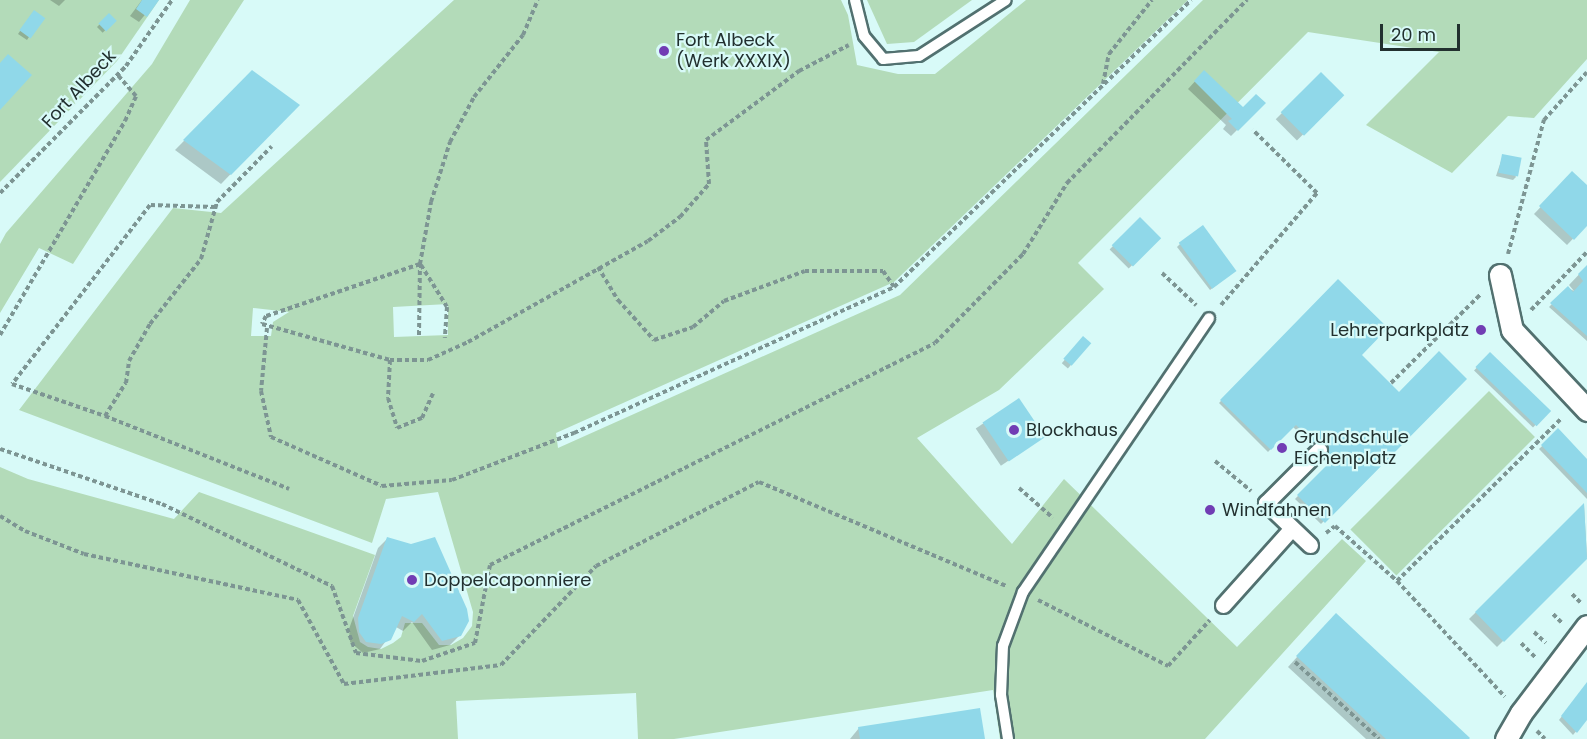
<!DOCTYPE html>
<html>
<head>
<meta charset="utf-8">
<style>
  body { margin:0 }
  #map { position:relative; width:1587px; height:739px; overflow:hidden; background:#d8faf8; font-family:Poppins,sans-serif }
  div>[style] { position:absolute }
  .green>* { inset:0; background:#b3dbb9; transform-origin:0 0 }
  .shadow>* { inset:0; background:#0003; transform-origin:0 0 }
  .building>* { inset:0; background:#90d8e9; transform-origin:0 0 }
  .path>* { height:4px; margin-top:-2px; transform-origin:0; background:repeating-linear-gradient(90deg,#7d9593 0 4.5px,transparent 0 7.5px) }
  .roads { filter:drop-shadow(2px 0 #527170) drop-shadow(-2px 0 #527170) drop-shadow(0 2px #527170) drop-shadow(0 -2px #527170) }
  .service>* { height:10px; margin:-5px; padding:0 5px; transform-origin:5px; border-radius:5px; background:#fff }
  .pedestrian>* { height:15px; margin:-7.5px; padding:0 7.5px; transform-origin:7.5px; border-radius:7.5px; background:#fff }
  .minor>* { height:21px; margin:-10.5px; padding:0 10.5px; transform-origin:10.5px; border-radius:10.5px; background:#fff }
  .dots>* { width:16px; height:16px; translate:-50% -50%; box-sizing:border-box; border:3px solid #d8faf8; border-radius:50% }
  span { translate:-50% -50%; white-space:nowrap; text-align:center; line-height:1.15; -webkit-text-stroke:4.5px #d8faf8; paint-order:stroke }
  .poi-label { font-size:18px; color:#22302f }
  .left { translate:0 -50%; text-align:left }
  .right { translate:-100% -50%; text-align:right }
  .street-label { font-size:18px; color:#22302f }
  .scale { position:absolute; left:1380px; top:24px; width:80px; height:27px; box-sizing:border-box; border:3px solid #22302f; border-top:0; padding-left:8px; font-size:18px; line-height:21px; white-space:nowrap; color:#22302f; -webkit-text-stroke:4px #d8faf8; paint-order:stroke }
</style>
</head>
<body>
<div id="map">
  <div class="green">
    <div style="clip-path:polygon(0 0,159px 0,117px 61px,0 182px)"></div>
    <div style="clip-path:polygon(190px 0,244px 0,73px 264px,39px 248px,0 313px,0 244px,6px 233px,152px 64px)"></div>
    <div style="clip-path:polygon(evenodd,454px 0,841px 0,848px 15px,857px 65px,898px 74px,935px 74px,1026px 0,1188px 0,894px 282px,556px 433px,558px 448px,900px 295px,1203px 0,1587px 0,1587px 59px,1534px 118px,1508px 116px,1452px 173px,1366px 125px,1439px 52px,1308px 32px,1078px 263px,1104px 289px,999px 390px,917px 438px,1012px 544px,1064px 479px,1237px 647px,1342px 539px,1366px 561px,1205px 739px,1000px 739px,993px 690px,674px 739px,638px 739px,636px 693px,456px 701px,458px 739px,0 739px,0 467px,28px 479px,174px 519px,199px 492px,375px 555px,353px 616px,360px 642px,368px 647px,381px 649px,393px 643px,401px 637px,405px 623px,422px 623px,439px 645px,451px 645px,463px 638px,472px 626px,473px 612px,438px 492px,386px 499px,372px 543px,19px 410px,173px 208px,221px 213px,454px 0,448px 304px,448px 335px,394px 337px,393px 307px,448px 304px,454px 0,253px 308px,289px 312px,273px 322px,271px 336px,251px 336px,253px 308px)"></div>
    <div style="clip-path:polygon(867px 0,972px 0,914px 42px,887px 44px)"></div>
    <div style="left:1489px;top:391px;width:65px;height:196px;rotate:45deg"></div>
  </div>
  <div class="shadow">
    <div style="clip-path:polygon(50px 0,65px 0,59px 6px)"></div>
    <div style="clip-path:polygon(142px 0,157px 0,139px 22px,130px 16px)"></div>
    <div style="clip-path:polygon(31px 15px,29px 37px,27px 40px,18px 34px)"></div>
    <div style="left:109px;top:15px;width:8px;height:17px;rotate:45deg"></div>
    <div style="clip-path:polygon(252px 72px,298px 105px,221px 184px,175px 150px)"></div>
    <div style="left:1321px;top:74px;width:30px;height:64px;rotate:45deg"></div>
    <div style="clip-path:polygon(1198px 78px,1243px 109px,1264px 103px,1231px 136px,1223px 129px,1226px 125px,1188px 89px)"></div>
    <div style="clip-path:polygon(1503px 155px,1516px 177px,1513px 180px,1496px 176px)"></div>
    <div style="clip-path:polygon(1572px 174px,1587px 188px,1587px 224px,1567px 245px,1534px 214px)"></div>
    <div style="left:1140px;top:219px;width:27px;height:43px;rotate:45deg"></div>
    <div style="clip-path:polygon(1180px 244px,1232px 273px,1210px 290px,1177px 247px)"></div>
    <div style="clip-path:polygon(1587px 266px,1587px 341px,1549px 307px,1568px 288px,1574px 291px,1569px 285px)"></div>
    <div style="clip-path:polygon(1338px 281px,1360px 355px,1399px 394px,1464px 379px,1321px 524px,1295px 499px,1330px 463px,1292px 426px,1268px 452px,1219px 403px)"></div>
    <div style="left:1083px;top:338px;width:8px;height:33px;rotate:40deg"></div>
    <div style="left:1490px;top:354px;width:82px;height:23px;rotate:44deg"></div>
    <div style="left:1018px;top:400px;width:45px;height:51px;rotate:56deg"></div>
    <div style="clip-path:polygon(1558px 431px,1587px 461px,1587px 499px,1539px 449px)"></div>
    <div style="clip-path:polygon(1584px 505px,1587px 557px,1497px 647px,1469px 619px)"></div>
    <div style="clip-path:polygon(387px 539px,460px 635px,450px 645px,432px 650px,412px 622px,403px 631px,396px 627px,380px 649px,363px 653px,350px 642px,349px 629px,378px 548px)"></div>
    <div style="clip-path:polygon(1326px 625px,1467px 739px,1366px 739px,1288px 667px)"></div>
    <div style="clip-path:polygon(1587px 684px,1587px 718px,1573px 735px,1559px 720px)"></div>
    <div style="clip-path:polygon(859px 728px,983px 739px,850px 739px)"></div>
  </div>
  <div class="building">
    <div style="clip-path:polygon(142px 0,159px 0,147px 17px,136px 9px)"></div>
    <div style="left:34px;top:10px;width:14px;height:25px;rotate:36deg"></div>
    <div style="left:109px;top:13px;width:11px;height:15px;rotate:45deg"></div>
    <div style="clip-path:polygon(8px 54px,32px 75px,0 110px,0 63px)"></div>
    <div style="clip-path:polygon(252px 70px,300px 105px,231px 175px,183px 140px)"></div>
    <div style="clip-path:polygon(1204px 70px,1243px 107px,1256px 94px,1266px 103px,1238px 131px,1228px 121px,1232px 119px,1194px 81px)"></div>
    <div style="left:1321px;top:72px;width:33px;height:57px;rotate:45deg"></div>
    <div style="left:1502px;top:154px;width:20px;height:19px;rotate:11deg"></div>
    <div style="clip-path:polygon(1572px 171px,1587px 185px,1587px 226px,1574px 240px,1539px 206px)"></div>
    <div style="left:1140px;top:217px;width:30px;height:40px;rotate:45deg"></div>
    <div style="left:1203px;top:225px;width:57px;height:30px;rotate:54deg"></div>
    <div style="clip-path:polygon(1587px 265px,1587px 336px,1550px 303px,1568px 286px,1573px 292px,1583px 281px,1578px 274px)"></div>
    <div style="clip-path:polygon(1338px 279px,1388px 328px,1362px 355px,1399px 392px,1439px 351px,1467px 379px,1325px 523px,1297px 495px,1332px 460px,1296px 425px,1271px 450px,1220px 400px)"></div>
    <div style="left:1083px;top:336px;width:11px;height:30px;rotate:41deg"></div>
    <div style="left:1490px;top:352px;width:85px;height:21px;rotate:44deg"></div>
    <div style="left:1019px;top:398px;width:47px;height:44px;rotate:56deg"></div>
    <div style="clip-path:polygon(1558px 428px,1587px 459px,1587px 493px,1541px 445px)"></div>
    <div style="clip-path:polygon(1584px 503px,1587px 559px,1504px 642px,1475px 612px)"></div>
    <div style="clip-path:polygon(387px 537px,411px 544px,435px 537px,467px 609px,469px 621px,461px 636px,442px 641px,422px 614px,414px 622px,402px 616px,391px 640px,381px 644px,366px 642px,359px 632px,358px 618px)"></div>
    <div style="clip-path:polygon(1336px 613px,1470px 738px,1469px 739px,1386px 739px,1296px 656px)"></div>
    <div style="clip-path:polygon(1587px 682px,1587px 720px,1577px 733px,1561px 716px)"></div>
    <div style="clip-path:polygon(980px 708px,985px 739px,860px 739px,858px 727px)"></div>
  </div>
  <div class="path">
    <div style="left:1103px;top:84px;width:31px;rotate:-79deg"></div>
    <div style="left:1109px;top:54px;width:69px;rotate:-51.5deg"></div>
    <div style="left:0;top:193px;width:179px;rotate:-45.2deg"></div>
    <div style="left:126px;top:66px;width:80px;rotate:-55.1deg"></div>
    <div style="left:215px;top:207px;width:65px;rotate:-178.2deg"></div>
    <div style="left:150px;top:205px;width:226px;rotate:127.6deg"></div>
    <div style="left:12px;top:384px;width:98px;rotate:19deg"></div>
    <div style="left:105px;top:416px;width:198px;rotate:21.6deg"></div>
    <div style="left:1508px;top:254px;width:139px;rotate:-75deg"></div>
    <div style="left:1544px;top:120px;width:64px;rotate:-48.1deg"></div>
    <div style="left:420px;top:264px;width:163px;rotate:161.3deg"></div>
    <div style="left:266px;top:316px;width:9px;rotate:117deg"></div>
    <div style="left:262px;top:324px;width:133px;rotate:15.7deg"></div>
    <div style="left:390px;top:360px;width:38px"></div>
    <div style="left:428px;top:360px;width:44px;rotate:-24.2deg"></div>
    <div style="left:468px;top:342px;width:206px;rotate:-29.3deg"></div>
    <div style="left:648px;top:241px;width:40px;rotate:-37deg"></div>
    <div style="left:680px;top:217px;width:44px;rotate:-48.7deg"></div>
    <div style="left:709px;top:184px;width:44px;rotate:-93.9deg"></div>
    <div style="left:706px;top:140px;width:116px;rotate:-36.6deg"></div>
    <div style="left:799px;top:71px;width:56px;rotate:-27.5deg"></div>
    <div style="left:421px;top:265px;width:49px;rotate:58.2deg"></div>
    <div style="left:447px;top:307px;width:31px;rotate:94deg"></div>
    <div style="left:598px;top:267px;width:39px;rotate:59deg"></div>
    <div style="left:618px;top:300px;width:54px;rotate:48deg"></div>
    <div style="left:654px;top:340px;width:41px;rotate:-18.4deg"></div>
    <div style="left:693px;top:327px;width:40px;rotate:-40deg"></div>
    <div style="left:724px;top:301px;width:86px;rotate:-20.3deg"></div>
    <div style="left:805px;top:271px;width:78px"></div>
    <div style="left:883px;top:271px;width:19px;rotate:55deg"></div>
    <div style="left:1162px;top:273px;width:47px;rotate:43.3deg"></div>
    <div style="left:1221px;top:305px;width:148px;rotate:-49.4deg"></div>
    <div style="left:1317px;top:193px;width:90px;rotate:-135.5deg"></div>
    <div style="left:1531px;top:310px;width:81px;rotate:-46deg"></div>
    <div style="left:267px;top:328px;width:63px;rotate:95.4deg"></div>
    <div style="left:261px;top:391px;width:47px;rotate:77.7deg"></div>
    <div style="left:271px;top:437px;width:121px;rotate:23.8deg"></div>
    <div style="left:382px;top:486px;width:70px;rotate:-4.9deg"></div>
    <div style="left:452px;top:480px;width:131px;rotate:-21.1deg"></div>
    <div style="left:574px;top:433px;width:352px;rotate:-24.5deg"></div>
    <div style="left:894px;top:287px;width:413px;rotate:-44deg"></div>
    <div style="left:0;top:335px;width:248px;rotate:-59.7deg"></div>
    <div style="left:125px;top:121px;width:27px;rotate:-66deg"></div>
    <div style="left:136px;top:96px;width:28px;rotate:-131deg"></div>
    <div style="left:419px;top:335px;width:71px;rotate:-89.2deg"></div>
    <div style="left:420px;top:264px;width:63px;rotate:-79.9deg"></div>
    <div style="left:431px;top:202px;width:63px;rotate:-72.4deg"></div>
    <div style="left:450px;top:142px;width:51px;rotate:-61.9deg"></div>
    <div style="left:474px;top:97px;width:79px;rotate:-51.7deg"></div>
    <div style="left:523px;top:35px;width:38px;rotate:-67deg"></div>
    <div style="left:390px;top:360px;width:38px;rotate:93deg"></div>
    <div style="left:388px;top:398px;width:31px;rotate:73deg"></div>
    <div style="left:397px;top:428px;width:27px;rotate:-22deg"></div>
    <div style="left:422px;top:418px;width:27px;rotate:-66deg"></div>
    <div style="left:1391px;top:383px;width:127px;rotate:-44.7deg"></div>
    <div style="left:105px;top:416px;width:39px;rotate:-58deg"></div>
    <div style="left:126px;top:383px;width:22px;rotate:-82deg"></div>
    <div style="left:129px;top:361px;width:43px;rotate:-60.4deg"></div>
    <div style="left:150px;top:324px;width:83px;rotate:-51.9deg"></div>
    <div style="left:201px;top:259px;width:59px;rotate:-74.3deg"></div>
    <div style="left:217px;top:202px;width:78px;rotate:-45.5deg"></div>
    <div style="left:0;top:449px;width:171px;rotate:18.8deg"></div>
    <div style="left:162px;top:504px;width:189px;rotate:25.8deg"></div>
    <div style="left:332px;top:586px;width:71px;rotate:70.3deg"></div>
    <div style="left:356px;top:653px;width:66px;rotate:6.9deg"></div>
    <div style="left:422px;top:661px;width:56px;rotate:-18.8deg"></div>
    <div style="left:475px;top:643px;width:79px;rotate:-79.1deg"></div>
    <div style="left:490px;top:565px;width:497px;rotate:-26.5deg"></div>
    <div style="left:935px;top:343px;width:125px;rotate:-45.3deg"></div>
    <div style="left:1023px;top:254px;width:84px;rotate:-58.2deg"></div>
    <div style="left:1067px;top:183px;width:257px;rotate:-45.5deg"></div>
    <div style="left:1215px;top:461px;width:47px;rotate:39.8deg"></div>
    <div style="left:1019px;top:488px;width:45px;rotate:41.4deg"></div>
    <div style="left:0;top:516px;width:29px;rotate:31deg"></div>
    <div style="left:25px;top:531px;width:63px;rotate:21.3deg"></div>
    <div style="left:84px;top:554px;width:219px;rotate:12.1deg"></div>
    <div style="left:298px;top:600px;width:96px;rotate:61.3deg"></div>
    <div style="left:344px;top:684px;width:158px;rotate:-6.9deg"></div>
    <div style="left:501px;top:665px;width:137px;rotate:-46.2deg"></div>
    <div style="left:596px;top:566px;width:183px;rotate:-27.3deg"></div>
    <div style="left:759px;top:482px;width:268px;rotate:22.8deg"></div>
    <div style="left:1326px;top:533px;width:11px;rotate:-38deg"></div>
    <div style="left:1335px;top:526px;width:83px;rotate:41.6deg"></div>
    <div style="left:1397px;top:581px;width:158px;rotate:47deg"></div>
    <div style="left:1397px;top:581px;width:232px;rotate:-44.7deg"></div>
    <div style="left:1572px;top:594px;width:14px;rotate:45deg"></div>
    <div style="left:1038px;top:600px;width:146px;rotate:26.9deg"></div>
    <div style="left:1168px;top:666px;width:62px;rotate:-47.6deg"></div>
    <div style="left:1553px;top:614px;width:13px;rotate:45deg"></div>
    <div style="left:1534px;top:632px;width:16px;rotate:43deg"></div>
    <div style="left:1521px;top:643px;width:21px;rotate:45deg"></div>
    <div style="left:1295px;top:662px;width:114px;rotate:42.5deg"></div>
    <div style="left:1537px;top:731px;width:11px;rotate:45deg"></div>
  </div>
  <div class="roads">
    <div class="service">
      <div style="left:855px;top:0;width:37px;rotate:76deg"></div>
      <div style="left:864px;top:36px;width:30px;rotate:50deg"></div>
      <div style="left:883px;top:59px;width:36px;rotate:-5deg"></div>
      <div style="left:919px;top:56px;width:103px;rotate:-32.8deg"></div>
      <div style="left:1008px;top:739px;width:45px;rotate:-99deg"></div>
      <div style="left:1001px;top:695px;width:49px;rotate:-87.7deg"></div>
      <div style="left:1003px;top:646px;width:58px;rotate:-69.7deg"></div>
      <div style="left:1023px;top:592px;width:331px;rotate:-55.8deg"></div>
    </div>
    <div class="pedestrian">
      <div style="left:1310px;top:545px;width:61px;rotate:-136.3deg"></div>
      <div style="left:1266px;top:503px;width:75px;rotate:-45deg"></div>
      <div style="left:1223px;top:605px;width:103px;rotate:-48.1deg"></div>
    </div>
    <div class="minor">
      <div style="left:1500px;top:275px;width:56px;rotate:77.7deg"></div>
      <div style="left:1512px;top:330px;width:110px;rotate:46.8deg"></div>
      <div style="left:1506px;top:739px;width:30px;rotate:-60deg"></div>
      <div style="left:1521px;top:713px;width:109px;rotate:-52.8deg"></div>
    </div>
  </div>
  <div class="dots">
    <div style="left:664px;top:51px;background:#713db4"></div>
    <div style="left:1481px;top:330px;background:#713db4"></div>
    <div style="left:1014px;top:430px;background:#713db4"></div>
    <div style="left:1282px;top:448px;background:#713db4"></div>
    <div style="left:1210px;top:510px;background:#713db4"></div>
    <div style="left:412px;top:580px;background:#713db4"></div>
  </div>
  <div class="poi-label">
    <span class="left" style="left:676px;top:51px">Fort Albeck<br>(Werk XXXIX)</span>
    <span class="right" style="left:1469px;top:330px">Lehrerparkplatz</span>
    <span class="left" style="left:1026px;top:430px">Blockhaus</span>
    <span class="left" style="left:1294px;top:448px">Grundschule<br>Eichenplatz</span>
    <span class="left" style="left:1222px;top:510px">Windfahnen</span>
    <span class="left" style="left:424px;top:580px">Doppelcaponniere</span>
  </div>
  <div class="street-label">
    <span style="left:79px;top:89px;rotate:-47deg">Fort Albeck</span>
  </div>
  <div class="scale">20 m</div>
</div>
</body>
</html>
